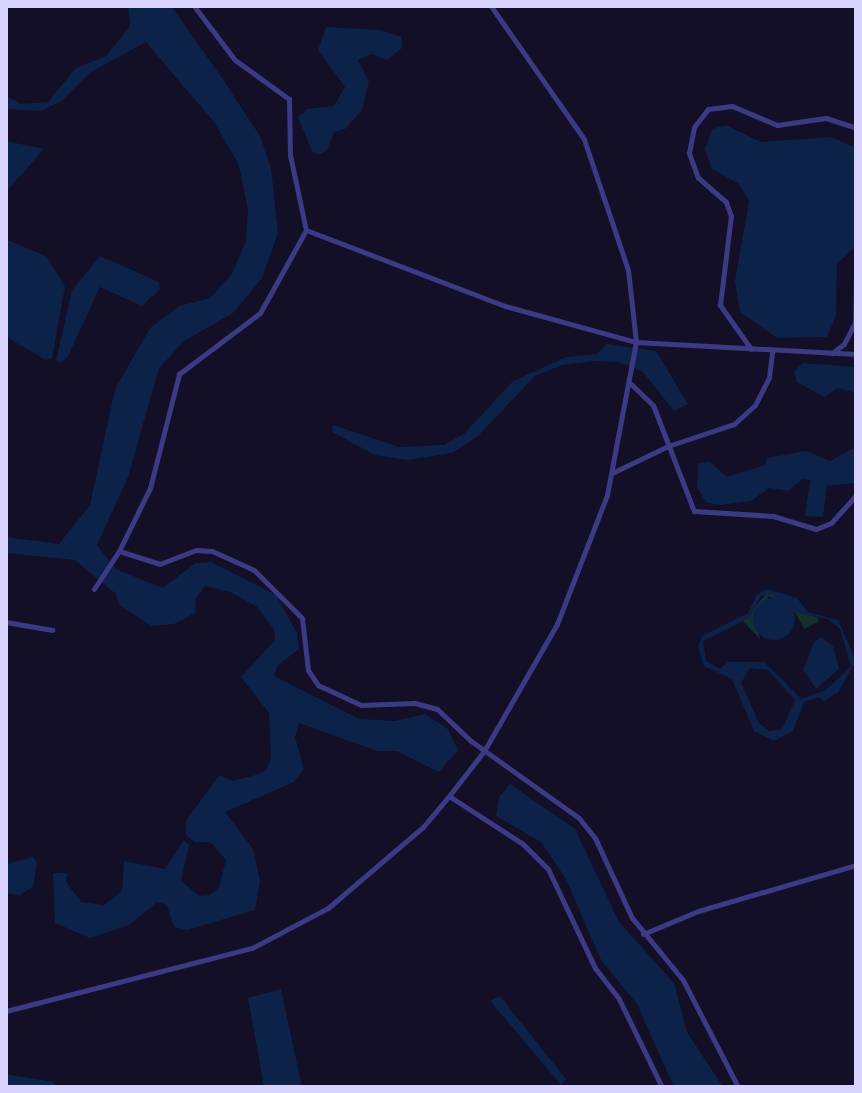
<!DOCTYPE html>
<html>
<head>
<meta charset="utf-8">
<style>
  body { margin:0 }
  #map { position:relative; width:862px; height:1093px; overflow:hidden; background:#130f26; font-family:"Fira Sans Condensed",sans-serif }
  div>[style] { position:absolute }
  .green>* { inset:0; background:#12302f }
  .water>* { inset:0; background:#0c2248 }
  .round { border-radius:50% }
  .minor>* { height:5px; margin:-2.5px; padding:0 2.5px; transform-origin:2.5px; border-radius:2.5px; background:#3d3a85 }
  span { translate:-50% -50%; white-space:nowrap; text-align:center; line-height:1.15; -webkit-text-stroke:6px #130f26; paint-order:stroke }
  .frame { position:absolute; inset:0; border:8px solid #d9d4ff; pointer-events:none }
</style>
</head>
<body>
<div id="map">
  <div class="green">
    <div style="clip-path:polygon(767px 593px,780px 596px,794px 610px,819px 618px,818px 622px,804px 629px,795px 612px,769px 596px,754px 618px,760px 639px,743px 621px)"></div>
  </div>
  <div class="water">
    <div style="clip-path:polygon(128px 6px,171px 6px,220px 75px,260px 136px,271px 168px,278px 233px,262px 278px,233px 313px,184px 341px,159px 368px,128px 477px,97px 545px,116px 569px,162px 588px,196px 563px,211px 562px,276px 595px,297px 633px,299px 649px,277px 666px,274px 676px,359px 719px,395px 721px,425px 714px,447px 728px,458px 750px,439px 772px,397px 751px,377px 751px,299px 723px,295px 737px,304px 769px,294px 782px,225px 812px,253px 849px,260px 881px,255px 910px,187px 930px,174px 927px,167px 905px,157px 902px,129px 925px,90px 938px,55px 923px,53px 873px,67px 873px,66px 882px,81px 902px,104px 905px,122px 891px,124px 861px,165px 869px,184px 840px,189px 845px,181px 881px,199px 896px,210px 895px,219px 887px,226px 860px,210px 842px,194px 842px,185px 834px,186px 821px,219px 775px,232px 781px,253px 776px,265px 771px,271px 759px,269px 713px,241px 677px,275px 640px,274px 629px,256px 606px,230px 592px,205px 586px,196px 598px,195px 613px,174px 624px,152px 626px,119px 605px,116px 594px,75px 560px,6px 553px,6px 537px,59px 544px,90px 505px,115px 389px,150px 328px,179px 306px,210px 298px,232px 274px,246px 241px,248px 210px,239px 165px,214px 122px,146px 42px,91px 72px,62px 101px,41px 111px,6px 109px,6px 96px,21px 104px,48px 102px,76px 68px,106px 56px,130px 26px)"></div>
    <div style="clip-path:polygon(326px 27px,381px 30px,401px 37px,402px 48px,387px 60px,372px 54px,358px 60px,369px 82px,362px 110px,345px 129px,334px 132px,327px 150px,319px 155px,312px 151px,298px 117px,307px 109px,334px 106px,345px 87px,318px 50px)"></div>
    <div style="clip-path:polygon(726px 125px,761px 142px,831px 137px,856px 148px,856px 246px,837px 264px,836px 316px,827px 337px,777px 338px,740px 312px,735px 281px,749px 201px,738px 183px,712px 169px,705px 149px,712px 129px)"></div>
    <div style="clip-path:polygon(6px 141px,44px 149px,6px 192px)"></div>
    <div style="clip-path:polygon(6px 239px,47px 257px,65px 287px,52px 358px,46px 360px,6px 337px)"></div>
    <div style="clip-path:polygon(100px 256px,159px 282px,160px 289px,142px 306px,100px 287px,68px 356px,62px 363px,56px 361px,72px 290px)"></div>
    <div style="clip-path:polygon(607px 344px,656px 351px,688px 404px,674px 411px,643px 372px,619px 362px,595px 361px,562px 365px,535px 376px,478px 436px,452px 453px,407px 460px,375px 455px,332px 432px,333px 425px,399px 447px,444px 445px,464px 434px,513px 381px,566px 357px,596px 354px)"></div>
    <div style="clip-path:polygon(803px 363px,856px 367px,856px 393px,838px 388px,824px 397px,797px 382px,794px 371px)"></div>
    <div style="clip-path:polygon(856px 447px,856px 483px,827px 486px,823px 517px,805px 516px,810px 480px,802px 479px,789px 491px,769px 488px,751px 501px,721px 505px,707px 503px,697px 488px,698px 463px,710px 462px,727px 477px,765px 465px,767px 458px,806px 451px,830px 461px)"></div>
    <div style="clip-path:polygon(evenodd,767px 589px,797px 598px,808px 612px,838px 620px,856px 661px,838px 692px,824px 701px,819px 697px,804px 702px,793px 731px,774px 741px,754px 731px,732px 679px,704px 666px,698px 647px,702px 636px,748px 613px,757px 594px,767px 589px,770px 593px,799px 613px,828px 619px,840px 629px,851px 666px,826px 690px,801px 699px,764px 662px,728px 662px,720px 669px,706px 661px,703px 641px,749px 618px,761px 596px,770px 593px,767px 589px,750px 668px,768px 670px,795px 700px,782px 729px,769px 731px,759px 723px,741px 683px,750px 668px)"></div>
    <div class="round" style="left:753px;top:598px;width:42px;height:42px"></div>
    <div style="clip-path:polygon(821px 637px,833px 646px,839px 669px,816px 689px,803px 670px,814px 642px)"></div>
    <div style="clip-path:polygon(510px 784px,575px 829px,619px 922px,674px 983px,687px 1032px,723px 1087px,674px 1087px,637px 1004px,601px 960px,566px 879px,541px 842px,496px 816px,499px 797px)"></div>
    <div style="clip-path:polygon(33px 857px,37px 862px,33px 887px,20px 895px,6px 893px,6px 864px)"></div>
    <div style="clip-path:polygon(281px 989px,302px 1087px,264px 1087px,248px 998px)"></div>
    <div style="clip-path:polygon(500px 996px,566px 1079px,561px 1085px,490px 1001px)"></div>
    <div style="clip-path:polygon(6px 1074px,54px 1082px,56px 1087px,6px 1087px)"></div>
  </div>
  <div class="minor">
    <div style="left:194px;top:6px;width:68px;rotate:52.8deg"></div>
    <div style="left:235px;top:60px;width:67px;rotate:35.8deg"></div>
    <div style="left:289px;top:99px;width:56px;rotate:89deg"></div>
    <div style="left:290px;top:155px;width:77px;rotate:78deg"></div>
    <div style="left:751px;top:349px;width:54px;rotate:-125.2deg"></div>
    <div style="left:720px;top:305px;width:90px;rotate:-83deg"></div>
    <div style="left:731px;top:216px;width:15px;rotate:-110deg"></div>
    <div style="left:726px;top:202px;width:37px;rotate:-139deg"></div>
    <div style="left:698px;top:178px;width:27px;rotate:-110deg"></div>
    <div style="left:689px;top:153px;width:26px;rotate:-79deg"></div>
    <div style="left:694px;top:127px;width:23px;rotate:-52deg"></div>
    <div style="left:708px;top:109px;width:24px;rotate:-7deg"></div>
    <div style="left:732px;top:106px;width:49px;rotate:22.9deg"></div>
    <div style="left:777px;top:125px;width:49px;rotate:-8.1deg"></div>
    <div style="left:826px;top:118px;width:32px;rotate:18deg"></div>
    <div style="left:832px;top:353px;width:15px;rotate:-37deg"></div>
    <div style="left:844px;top:344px;width:25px;rotate:-63deg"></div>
    <div style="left:855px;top:322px;width:47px;rotate:-88.8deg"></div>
    <div style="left:630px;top:383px;width:32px;rotate:44deg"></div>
    <div style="left:653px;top:405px;width:114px;rotate:68.9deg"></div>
    <div style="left:694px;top:511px;width:79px;rotate:3.6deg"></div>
    <div style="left:773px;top:516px;width:45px;rotate:16.8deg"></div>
    <div style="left:816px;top:529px;width:16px;rotate:-22deg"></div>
    <div style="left:831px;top:523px;width:38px;rotate:-48deg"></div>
    <div style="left:614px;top:472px;width:60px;rotate:-25.7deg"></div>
    <div style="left:668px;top:446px;width:70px;rotate:-18.4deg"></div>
    <div style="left:734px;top:424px;width:28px;rotate:-42deg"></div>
    <div style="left:755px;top:405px;width:31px;rotate:-63deg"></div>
    <div style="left:769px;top:377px;width:26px;rotate:-83deg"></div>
    <div style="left:94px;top:589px;width:45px;rotate:-56.7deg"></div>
    <div style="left:6px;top:622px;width:47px;rotate:9.9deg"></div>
    <div style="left:449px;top:796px;width:88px;rotate:33deg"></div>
    <div style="left:523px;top:844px;width:35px;rotate:45deg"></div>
    <div style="left:548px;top:869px;width:110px;rotate:64.6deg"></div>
    <div style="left:595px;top:968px;width:39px;rotate:52deg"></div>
    <div style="left:619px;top:999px;width:98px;rotate:64deg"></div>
    <div style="left:643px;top:934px;width:60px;rotate:-22.7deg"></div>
    <div style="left:698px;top:911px;width:165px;rotate:-16.2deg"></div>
    <div style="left:6px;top:1011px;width:254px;rotate:-14.4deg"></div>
    <div style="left:252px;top:948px;width:86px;rotate:-27.8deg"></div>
    <div style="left:328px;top:908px;width:125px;rotate:-40.5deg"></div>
    <div style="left:423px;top:827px;width:40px;rotate:-50deg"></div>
    <div style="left:449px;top:796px;width:57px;rotate:-52.1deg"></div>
    <div style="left:484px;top:751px;width:146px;rotate:-60.1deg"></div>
    <div style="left:557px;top:624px;width:138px;rotate:-68.8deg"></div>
    <div style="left:607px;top:495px;width:156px;rotate:-79.3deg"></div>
    <div style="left:636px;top:342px;width:72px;rotate:-96.3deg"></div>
    <div style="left:628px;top:270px;width:138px;rotate:-108.6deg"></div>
    <div style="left:584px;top:139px;width:162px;rotate:-125deg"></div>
    <div style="left:738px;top:1087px;width:120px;rotate:-117.2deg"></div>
    <div style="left:683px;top:980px;width:80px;rotate:-129.4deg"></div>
    <div style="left:632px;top:918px;width:88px;rotate:-114.8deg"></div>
    <div style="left:595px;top:838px;width:26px;rotate:-129deg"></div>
    <div style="left:579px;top:818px;width:133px;rotate:-144.5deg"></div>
    <div style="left:471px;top:741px;width:47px;rotate:-136.7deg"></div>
    <div style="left:437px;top:709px;width:24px;rotate:-165deg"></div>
    <div style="left:414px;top:703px;width:53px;rotate:177.8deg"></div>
    <div style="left:361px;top:705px;width:47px;rotate:-155.1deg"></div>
    <div style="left:318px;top:685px;width:18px;rotate:-124deg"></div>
    <div style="left:308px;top:670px;width:52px;rotate:-96.6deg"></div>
    <div style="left:302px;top:618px;width:68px;rotate:-135deg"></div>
    <div style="left:254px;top:570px;width:46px;rotate:-155.7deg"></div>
    <div style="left:212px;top:551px;width:16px;rotate:-176deg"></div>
    <div style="left:196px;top:550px;width:39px;rotate:159deg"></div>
    <div style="left:160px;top:564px;width:43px;rotate:-162.4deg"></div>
    <div style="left:119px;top:551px;width:70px;rotate:-63.8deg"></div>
    <div style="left:150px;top:488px;width:118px;rotate:-75.7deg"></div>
    <div style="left:179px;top:374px;width:101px;rotate:-37deg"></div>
    <div style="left:260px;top:313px;width:95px;rotate:-61deg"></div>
    <div style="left:306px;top:230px;width:213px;rotate:20.9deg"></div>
    <div style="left:505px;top:306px;width:136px;rotate:15.4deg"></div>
    <div style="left:636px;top:342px;width:220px;rotate:3.1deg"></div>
  </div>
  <div class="frame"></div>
</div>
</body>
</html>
